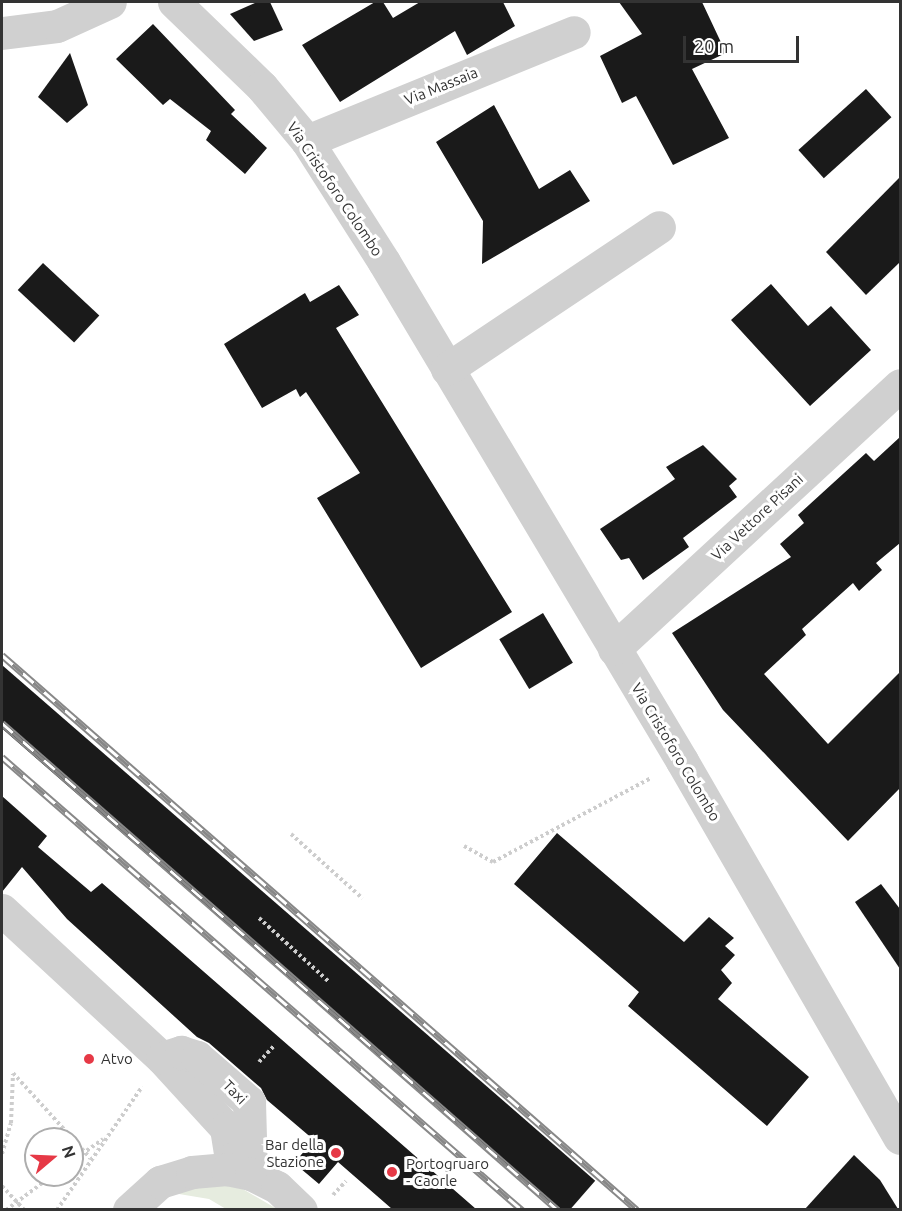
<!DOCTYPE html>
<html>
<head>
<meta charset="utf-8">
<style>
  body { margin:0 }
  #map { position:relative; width:902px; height:1211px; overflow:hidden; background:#fff; font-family:Ubuntu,sans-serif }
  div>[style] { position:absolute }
  .green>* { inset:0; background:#e6ecdf }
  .building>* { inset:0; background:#1a1a1a; transform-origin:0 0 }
  .path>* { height:4px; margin-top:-2px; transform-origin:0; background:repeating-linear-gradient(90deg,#cdcdcd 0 3px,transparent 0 6px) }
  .minor>* { height:33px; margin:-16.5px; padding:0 16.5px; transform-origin:16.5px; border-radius:16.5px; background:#d0d0d0 }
  .rail>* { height:7px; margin-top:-3.5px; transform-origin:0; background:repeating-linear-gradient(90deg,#fff 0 14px,#888 0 28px); box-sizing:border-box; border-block:2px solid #888 }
  .dots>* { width:16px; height:16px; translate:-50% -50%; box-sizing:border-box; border:3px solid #fff; border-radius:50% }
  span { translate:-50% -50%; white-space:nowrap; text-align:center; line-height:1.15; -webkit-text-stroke:6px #fff; paint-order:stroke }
  .street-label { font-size:15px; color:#333 }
  .poi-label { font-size:15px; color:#333 }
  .left { translate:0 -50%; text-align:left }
  .right { translate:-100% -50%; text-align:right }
  .frame { position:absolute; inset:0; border:3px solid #333; pointer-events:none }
  .north { position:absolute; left:24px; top:1127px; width:60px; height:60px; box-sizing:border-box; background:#fff; border:2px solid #adadad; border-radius:50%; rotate:71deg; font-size:16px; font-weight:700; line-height:24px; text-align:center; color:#333 }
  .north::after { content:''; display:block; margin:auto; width:21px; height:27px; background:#e63946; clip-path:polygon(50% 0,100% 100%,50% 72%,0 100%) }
  .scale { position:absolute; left:683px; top:36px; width:116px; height:27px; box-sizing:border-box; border:3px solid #333; border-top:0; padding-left:8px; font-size:18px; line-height:21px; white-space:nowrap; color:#333; -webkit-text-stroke:4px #fff; paint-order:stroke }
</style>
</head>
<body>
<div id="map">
  <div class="green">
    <div style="clip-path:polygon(220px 1183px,241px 1188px,277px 1209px,226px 1209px,209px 1199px,173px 1193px)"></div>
  </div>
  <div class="building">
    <div style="clip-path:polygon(257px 2px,270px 2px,283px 30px,254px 41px,230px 14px)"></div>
    <div style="clip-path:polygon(375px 2px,383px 2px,393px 18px,420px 2px,503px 2px,515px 26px,467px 55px,455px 31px,340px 102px,302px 45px)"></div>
    <div style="clip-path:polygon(619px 2px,702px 2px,726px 53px,692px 69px,729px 138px,673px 165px,636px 96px,622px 103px,600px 56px,642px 34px)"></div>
    <div style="clip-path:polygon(153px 24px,235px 110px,231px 114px,267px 148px,245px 174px,206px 140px,211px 131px,170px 99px,163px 105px,116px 59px)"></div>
    <div style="clip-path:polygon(70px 53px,88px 105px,67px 123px,38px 97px)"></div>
    <div style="left:866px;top:89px;width:38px;height:91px;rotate:48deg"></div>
    <div style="clip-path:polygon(494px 105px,539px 189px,570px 170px,590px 201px,482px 264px,483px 221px,436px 142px)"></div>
    <div style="clip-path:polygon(900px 177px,900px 262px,866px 295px,826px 252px)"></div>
    <div style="left:43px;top:263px;width:77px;height:37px;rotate:43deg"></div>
    <div style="clip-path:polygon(771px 284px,808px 326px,831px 306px,871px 350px,810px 406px,731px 320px)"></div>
    <div style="clip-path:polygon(339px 285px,359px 315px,336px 328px,512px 612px,421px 668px,317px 498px,360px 473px,306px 392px,300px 397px,296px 389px,262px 408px,224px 344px,305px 293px,310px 302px)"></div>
    <div style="clip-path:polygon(900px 437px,900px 543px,876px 563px,882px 570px,859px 591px,853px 583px,802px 629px,806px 635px,764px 674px,828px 744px,900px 672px,900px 788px,848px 841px,723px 710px,672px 633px,791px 557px,780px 544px,804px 523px,798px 515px,866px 453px,874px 461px)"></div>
    <div style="clip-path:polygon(703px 445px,737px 479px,729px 486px,737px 497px,683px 538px,689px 547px,643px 580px,629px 558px,621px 560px,600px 529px,675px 479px,666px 467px)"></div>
    <div style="left:543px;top:613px;width:58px;height:51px;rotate:59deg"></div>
    <div style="left:2px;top:665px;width:786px;height:48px;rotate:41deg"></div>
    <div style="clip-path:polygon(2px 796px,47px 836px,38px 847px,91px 892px,102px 883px,476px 1209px,392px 1209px,338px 1162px,319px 1184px,294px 1163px,314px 1140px,267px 1100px,261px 1088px,209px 1043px,197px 1037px,67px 919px,22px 867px,2px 892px)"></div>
    <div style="clip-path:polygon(557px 833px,684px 942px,709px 917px,734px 938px,725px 946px,735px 955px,721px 970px,732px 983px,718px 999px,809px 1077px,767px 1126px,628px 1006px,639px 992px,514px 884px)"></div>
    <div style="clip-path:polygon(881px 884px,900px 909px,900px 969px,855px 902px)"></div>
    <div style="clip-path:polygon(854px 1155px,880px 1180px,898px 1209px,805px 1209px)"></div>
  </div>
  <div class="path">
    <div style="left:291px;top:834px;width:96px;rotate:42deg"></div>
    <div style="left:464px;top:846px;width:33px;rotate:29deg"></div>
    <div style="left:493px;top:862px;width:179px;rotate:-28deg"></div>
    <div style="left:259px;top:918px;width:95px;rotate:42.4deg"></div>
    <div style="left:259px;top:1062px;width:22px;rotate:-47deg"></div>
    <div style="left:13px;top:1073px;width:115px;rotate:47.8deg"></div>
    <div style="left:2px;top:1154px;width:32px;rotate:-74deg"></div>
    <div style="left:11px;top:1123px;width:49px;rotate:-87.7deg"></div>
    <div style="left:72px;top:1161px;width:38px;rotate:-35deg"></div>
    <div style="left:2px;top:1186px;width:33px;rotate:47deg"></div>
    <div style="left:333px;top:1195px;width:19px;rotate:-47deg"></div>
    <div style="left:6px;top:1210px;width:59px;rotate:-36.7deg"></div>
    <div style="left:57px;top:1210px;width:150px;rotate:-55.4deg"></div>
  </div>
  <div class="minor">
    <div style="left:174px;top:2px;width:122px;rotate:44deg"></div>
    <div style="left:262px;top:87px;width:70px;rotate:50.2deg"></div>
    <div style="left:307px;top:141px;width:143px;rotate:57.5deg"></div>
    <div style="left:384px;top:262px;width:581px;rotate:59.15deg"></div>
    <div style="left:682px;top:761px;width:435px;rotate:60deg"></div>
    <div style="left:2px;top:33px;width:55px;rotate:-7.3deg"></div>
    <div style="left:57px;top:26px;width:58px;rotate:-24.4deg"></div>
    <div style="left:307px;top:141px;width:288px;rotate:-22.2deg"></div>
    <div style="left:447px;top:369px;width:255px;rotate:-33.8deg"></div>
    <div style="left:614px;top:649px;width:389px;rotate:-42.7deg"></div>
    <div style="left:2px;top:910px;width:218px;rotate:42.8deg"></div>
    <div style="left:162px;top:1058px;width:95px;rotate:47.6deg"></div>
    <div style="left:226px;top:1128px;width:31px;rotate:81deg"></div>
    <div style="left:231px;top:1159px;width:11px;rotate:112deg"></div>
    <div style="left:162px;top:1058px;width:20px;rotate:-18deg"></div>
    <div style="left:181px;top:1052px;width:17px;rotate:17deg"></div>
    <div style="left:197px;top:1057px;width:69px;rotate:40.9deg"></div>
    <div style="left:249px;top:1102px;width:72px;rotate:88.4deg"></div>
    <div style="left:129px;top:1210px;width:42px;rotate:-42.1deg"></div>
    <div style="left:160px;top:1182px;width:34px;rotate:-17deg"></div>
    <div style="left:192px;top:1172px;width:35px;rotate:-5deg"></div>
    <div style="left:227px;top:1169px;width:25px;rotate:12deg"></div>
    <div style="left:251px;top:1174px;width:29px;rotate:27deg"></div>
    <div style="left:277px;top:1187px;width:33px;rotate:44deg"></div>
  </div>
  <div class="rail">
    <div style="left:2px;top:655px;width:843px;rotate:41.15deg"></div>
    <div style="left:2px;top:723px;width:739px;rotate:41.22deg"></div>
    <div style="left:2px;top:757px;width:690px;rotate:41.06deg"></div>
  </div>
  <div class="dots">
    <div style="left:89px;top:1059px;background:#e63946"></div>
    <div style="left:336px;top:1153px;background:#e63946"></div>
    <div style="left:392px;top:1172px;background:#e63946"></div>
  </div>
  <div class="street-label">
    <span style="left:441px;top:86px;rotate:-22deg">Via Massaia</span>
    <span style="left:335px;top:189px;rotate:56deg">Via Cristoforo Colombo</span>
    <span style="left:757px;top:517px;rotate:-43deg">Via Vettore Pisani</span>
    <span style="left:676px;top:752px;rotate:59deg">Via Cristoforo Colombo</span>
    <span style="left:235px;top:1092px;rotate:45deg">Taxi</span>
  </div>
  <div class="poi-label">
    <span class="left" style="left:101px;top:1059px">Atvo</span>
    <span class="right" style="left:324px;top:1153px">Bar della<br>Stazione</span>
    <span class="left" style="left:406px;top:1172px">Portogruaro<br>- Caorle</span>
  </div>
  <div class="frame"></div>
  <div class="north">N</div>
  <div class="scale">20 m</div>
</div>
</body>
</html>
